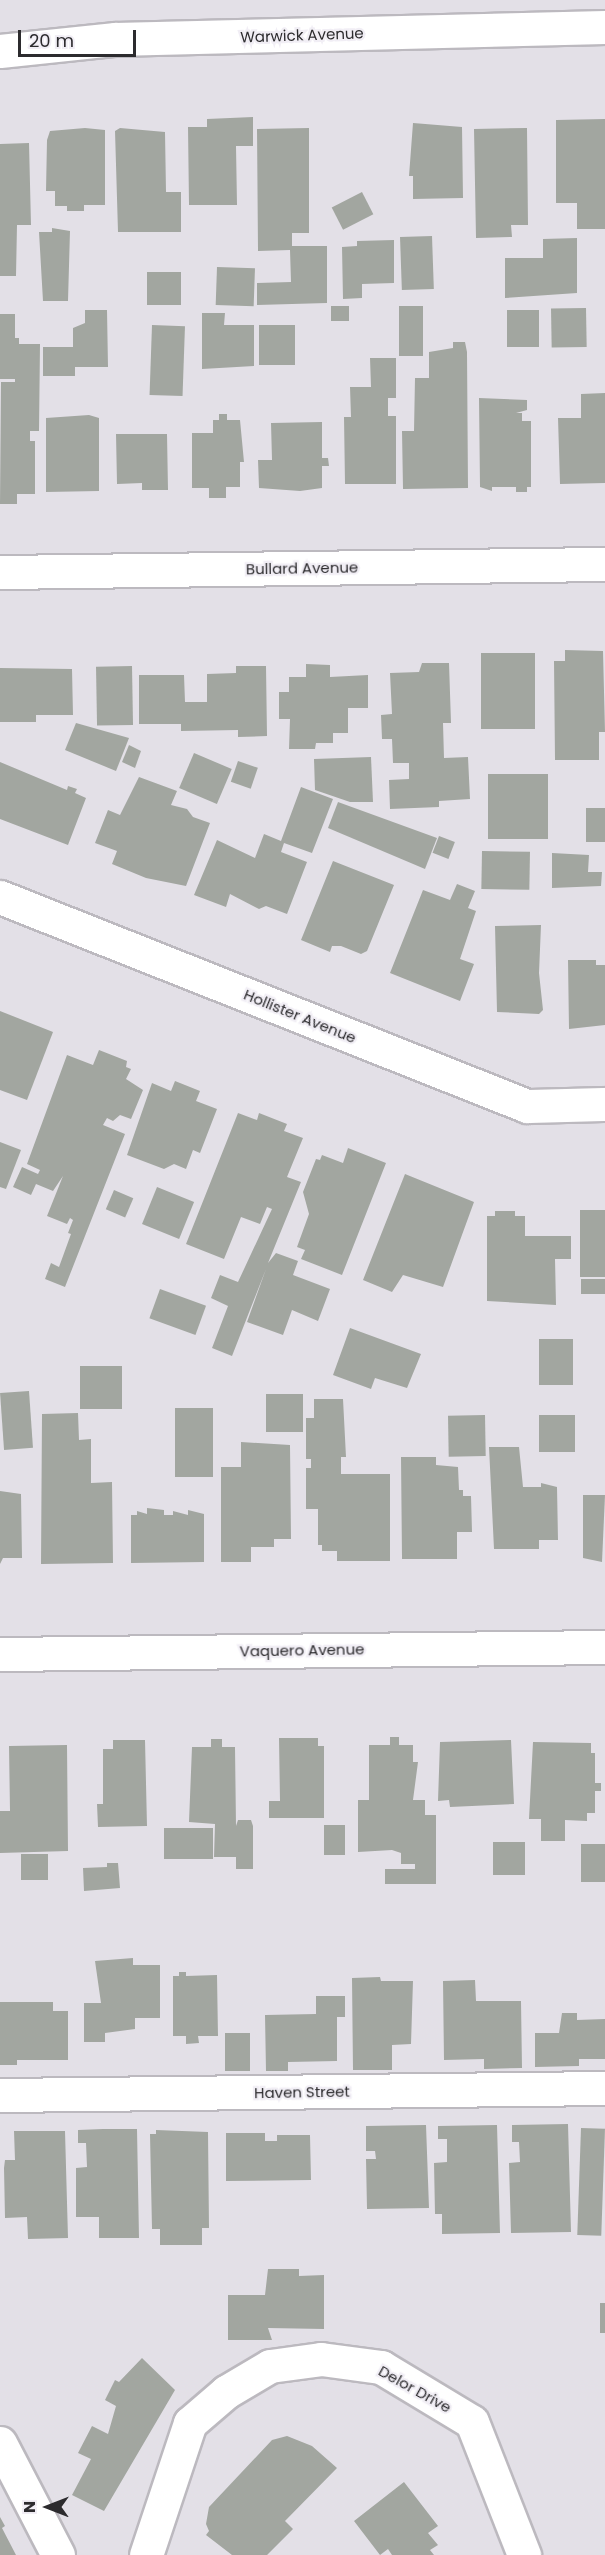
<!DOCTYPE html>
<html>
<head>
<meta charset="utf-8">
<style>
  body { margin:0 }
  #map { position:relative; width:605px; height:2555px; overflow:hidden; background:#e3e0e7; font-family:Poppins,sans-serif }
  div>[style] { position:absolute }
  .building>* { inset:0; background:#a2a6a0; transform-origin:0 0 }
  .roads { filter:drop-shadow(2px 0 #bcb9bf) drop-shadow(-2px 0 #bcb9bf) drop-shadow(0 2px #bcb9bf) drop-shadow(0 -2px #bcb9bf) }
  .minor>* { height:33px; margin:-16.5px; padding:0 16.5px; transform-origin:16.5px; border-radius:16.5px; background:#fff }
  span { translate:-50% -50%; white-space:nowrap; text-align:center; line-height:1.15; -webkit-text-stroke:4.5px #f1eef5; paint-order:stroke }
  .street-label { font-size:15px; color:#2c2b2e }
  .north { position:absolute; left:18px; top:2477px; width:60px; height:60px; -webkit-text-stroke:4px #f1eef5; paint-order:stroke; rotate:270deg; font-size:16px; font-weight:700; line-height:24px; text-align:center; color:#2c2b2e }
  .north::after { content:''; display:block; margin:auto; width:21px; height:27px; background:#2c2b2e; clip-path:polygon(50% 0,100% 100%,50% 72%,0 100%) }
  .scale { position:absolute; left:18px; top:30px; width:118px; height:27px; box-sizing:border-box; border:3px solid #2c2b2e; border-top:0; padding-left:8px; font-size:18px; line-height:21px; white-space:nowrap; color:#2c2b2e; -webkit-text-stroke:4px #f1eef5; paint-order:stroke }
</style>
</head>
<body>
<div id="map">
  <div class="building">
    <div style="clip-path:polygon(253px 117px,253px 146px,236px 146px,237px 205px,189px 205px,188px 127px,207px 127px,207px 119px)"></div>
    <div style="clip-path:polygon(605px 119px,605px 229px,577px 229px,577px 203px,556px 203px,556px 120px)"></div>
    <div style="clip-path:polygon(413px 123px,462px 127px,463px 198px,413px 199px,413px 176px,409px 176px)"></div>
    <div style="clip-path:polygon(85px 128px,105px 130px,105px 205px,84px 205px,84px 211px,67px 211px,67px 206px,55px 206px,55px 191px,46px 191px,47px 140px,50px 131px)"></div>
    <div style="clip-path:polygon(120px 128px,165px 132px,166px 192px,181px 192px,181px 232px,118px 232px,115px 131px)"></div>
    <div style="clip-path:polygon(309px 128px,309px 233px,292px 233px,292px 246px,327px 246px,327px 303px,257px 305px,257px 283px,291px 282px,290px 250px,258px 251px,257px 129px)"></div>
    <div style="clip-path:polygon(527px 128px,528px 225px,511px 225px,512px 237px,476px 238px,474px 129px)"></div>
    <div style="clip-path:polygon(29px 143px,31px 225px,17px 225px,16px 276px,0 276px,0 144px)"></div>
    <div style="left:362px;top:192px;width:25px;height:34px;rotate:63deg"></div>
    <div style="clip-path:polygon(52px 228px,70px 231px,68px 301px,43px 301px,39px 232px,52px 232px)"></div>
    <div style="left:432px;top:236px;width:53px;height:32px;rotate:88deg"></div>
    <div style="clip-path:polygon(577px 238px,577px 293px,505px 298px,505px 258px,543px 258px,543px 239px)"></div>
    <div style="clip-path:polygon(394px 240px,394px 283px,362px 284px,362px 298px,343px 299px,342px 247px,357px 246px,357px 241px)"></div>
    <div style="left:217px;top:267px;width:38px;height:38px;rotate:2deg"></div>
    <div style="left:147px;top:272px;width:34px;height:33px"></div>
    <div style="left:331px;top:306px;width:18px;height:15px"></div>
    <div style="left:399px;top:306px;width:24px;height:50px"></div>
    <div style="left:586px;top:308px;width:39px;height:35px;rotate:89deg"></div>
    <div style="clip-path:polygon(85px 310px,107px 310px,108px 367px,75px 367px,75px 376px,43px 376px,43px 347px,73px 347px,73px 328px,85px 323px)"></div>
    <div style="left:507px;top:310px;width:32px;height:37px"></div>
    <div style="clip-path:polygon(202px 313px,225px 313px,224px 325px,254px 325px,254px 366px,202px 369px)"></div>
    <div style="clip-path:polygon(0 314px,15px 314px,15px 338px,19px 338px,19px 344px,40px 344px,39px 431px,30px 431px,30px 441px,35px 441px,35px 494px,17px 494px,17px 504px,0 504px,1px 382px,15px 382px,15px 379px,0 379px)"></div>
    <div style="left:152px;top:325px;width:33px;height:70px;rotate:2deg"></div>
    <div style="left:259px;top:325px;width:36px;height:40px"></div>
    <div style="clip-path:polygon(453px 342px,465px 342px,467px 352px,468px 488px,403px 489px,402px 431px,414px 431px,415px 378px,429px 378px,429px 352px,453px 348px)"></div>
    <div style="clip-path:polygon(370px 358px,396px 358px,396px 398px,388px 398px,388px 416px,396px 416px,396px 484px,345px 484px,344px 417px,351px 417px,350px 387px,371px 387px)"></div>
    <div style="clip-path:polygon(605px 393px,605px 483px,560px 484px,558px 418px,581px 418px,581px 394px)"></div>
    <div style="clip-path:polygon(479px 398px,527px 400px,527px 410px,516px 413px,522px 413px,522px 421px,531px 421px,531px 487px,527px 487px,527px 492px,516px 492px,516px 487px,492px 487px,492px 491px,480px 487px)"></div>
    <div style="clip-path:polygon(219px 414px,227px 414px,227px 420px,240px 420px,244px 462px,240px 462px,240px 487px,226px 487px,226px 498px,209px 498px,209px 488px,192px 488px,192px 433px,213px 433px,213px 420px,219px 420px)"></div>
    <div style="clip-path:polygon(89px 415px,99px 418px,99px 491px,46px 492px,46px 418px)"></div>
    <div style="clip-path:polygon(322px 422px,322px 458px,328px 458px,329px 466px,322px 466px,322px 488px,300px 491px,259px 488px,258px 460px,272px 460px,271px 423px)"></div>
    <div style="clip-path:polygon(116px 434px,167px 434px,168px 490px,142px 490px,142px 483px,117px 484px)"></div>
    <div style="clip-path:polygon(565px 650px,603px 651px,605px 732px,599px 732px,599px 760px,555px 760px,554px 661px,565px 661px)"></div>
    <div style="left:481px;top:653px;width:54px;height:76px"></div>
    <div style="clip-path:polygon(422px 663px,449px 663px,451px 723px,443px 723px,444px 758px,468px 757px,470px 799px,439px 801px,439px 807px,390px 809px,389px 780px,409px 779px,409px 763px,393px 763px,392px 739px,382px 739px,381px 715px,392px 714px,390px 673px,419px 672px)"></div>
    <div style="clip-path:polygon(306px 664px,330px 665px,330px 677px,368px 675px,368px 708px,348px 708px,348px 733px,333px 733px,333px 743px,316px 743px,315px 749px,289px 749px,290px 719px,279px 719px,279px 692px,289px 692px,289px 677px,306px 677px)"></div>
    <div style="left:132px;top:666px;width:59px;height:36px;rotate:89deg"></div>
    <div style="clip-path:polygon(236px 666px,266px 666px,267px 736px,238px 737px,238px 730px,181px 731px,181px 724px,139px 724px,139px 675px,184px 675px,185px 702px,207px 702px,207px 674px,236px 673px)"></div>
    <div style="clip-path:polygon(0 668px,72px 669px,73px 715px,36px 715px,36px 722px,0 722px)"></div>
    <div style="clip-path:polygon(76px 723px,129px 738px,116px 771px,65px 750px)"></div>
    <div style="clip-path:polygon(129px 745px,141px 751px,135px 768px,122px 762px)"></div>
    <div style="left:194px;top:753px;width:41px;height:38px;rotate:23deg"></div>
    <div style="clip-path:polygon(371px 757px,373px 802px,350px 802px,315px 790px,314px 759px)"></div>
    <div style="left:238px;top:761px;width:21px;height:22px;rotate:19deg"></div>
    <div style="clip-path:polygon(0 762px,67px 790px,68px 786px,77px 789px,75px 793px,86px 798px,68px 845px,0 819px)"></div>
    <div style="left:488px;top:774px;width:60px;height:65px"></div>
    <div style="clip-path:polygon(139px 777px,177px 791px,171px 805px,187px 809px,193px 817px,210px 823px,186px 886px,146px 878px,112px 864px,117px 851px,95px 843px,108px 810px,120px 815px)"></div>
    <div style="clip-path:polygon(301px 787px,333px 799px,312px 853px,284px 843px,281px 852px,307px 862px,287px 914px,266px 906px,259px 909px,230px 894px,226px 907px,194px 895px,217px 840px,255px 858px,264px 834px,281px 841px)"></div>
    <div style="clip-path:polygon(338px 802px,437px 838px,425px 869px,328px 828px)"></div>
    <div style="left:586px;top:808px;width:19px;height:34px"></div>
    <div style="left:439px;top:836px;width:17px;height:18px;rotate:21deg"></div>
    <div style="left:482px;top:851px;width:48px;height:38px;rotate:1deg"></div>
    <div style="clip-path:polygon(552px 853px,589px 855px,588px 872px,602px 872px,601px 886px,552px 888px)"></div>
    <div style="clip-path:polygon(333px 861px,394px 885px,367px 951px,361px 954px,341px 946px,332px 946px,330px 952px,301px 940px)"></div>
    <div style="clip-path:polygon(457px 884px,475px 891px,468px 908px,476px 911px,460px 959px,474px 964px,460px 1001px,390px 973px,423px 890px,450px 900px)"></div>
    <div style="clip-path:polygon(541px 925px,539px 973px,543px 1010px,539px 1014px,497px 1012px,495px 926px)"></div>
    <div style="clip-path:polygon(568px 960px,596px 960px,596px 965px,605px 965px,605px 1025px,569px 1029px)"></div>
    <div style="clip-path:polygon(0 1011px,53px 1032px,27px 1100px,0 1090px)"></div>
    <div style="clip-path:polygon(99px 1050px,127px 1061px,126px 1067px,131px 1069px,126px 1079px,143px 1090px,131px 1119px,120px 1115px,113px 1121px,107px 1118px,103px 1125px,125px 1134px,65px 1287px,45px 1279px,51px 1263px,59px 1267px,71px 1234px,68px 1233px,73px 1220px,70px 1218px,67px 1224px,47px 1216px,63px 1176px,53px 1191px,36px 1184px,31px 1195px,13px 1187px,22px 1167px,38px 1174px,40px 1170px,27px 1164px,67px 1055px,93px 1065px)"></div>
    <div style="clip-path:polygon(175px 1081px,200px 1091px,196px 1101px,217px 1109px,200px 1153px,193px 1150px,186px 1169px,174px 1164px,164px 1169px,127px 1155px,152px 1083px,171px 1091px)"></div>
    <div style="clip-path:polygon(238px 1113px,257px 1120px,259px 1113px,287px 1124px,284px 1131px,303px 1138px,287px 1177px,301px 1182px,268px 1263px,276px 1253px,298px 1261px,293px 1275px,330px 1289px,318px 1321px,292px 1310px,283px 1335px,247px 1322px,266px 1269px,232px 1356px,212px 1348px,228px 1306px,211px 1298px,220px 1275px,238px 1282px,272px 1209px,267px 1207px,260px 1224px,241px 1217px,224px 1259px,186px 1244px)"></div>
    <div style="clip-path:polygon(0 1142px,21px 1150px,6px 1189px,0 1187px)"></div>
    <div style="clip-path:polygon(348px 1148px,386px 1163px,342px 1275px,301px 1259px,305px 1250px,297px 1247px,309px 1214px,303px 1192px,316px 1159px,320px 1160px,322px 1155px,343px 1163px)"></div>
    <div style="clip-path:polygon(405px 1174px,474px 1202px,443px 1287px,403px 1275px,392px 1292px,363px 1280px)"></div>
    <div style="left:157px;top:1187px;width:40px;height:40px;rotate:22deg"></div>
    <div style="left:114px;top:1190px;width:21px;height:21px;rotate:23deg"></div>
    <div style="left:580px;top:1210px;width:25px;height:67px"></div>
    <div style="clip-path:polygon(495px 1211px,515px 1211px,515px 1216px,525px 1216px,525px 1236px,571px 1236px,571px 1259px,555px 1259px,556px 1305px,487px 1301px,487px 1216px,495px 1216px)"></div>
    <div style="left:581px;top:1279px;width:24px;height:15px"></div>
    <div style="left:160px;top:1289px;width:49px;height:31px;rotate:20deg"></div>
    <div style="clip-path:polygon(350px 1328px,421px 1354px,407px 1388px,375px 1378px,371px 1389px,333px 1375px)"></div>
    <div style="left:539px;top:1339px;width:34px;height:46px"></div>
    <div style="left:80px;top:1366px;width:42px;height:43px"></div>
    <div style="left:29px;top:1391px;width:57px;height:29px;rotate:86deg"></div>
    <div style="left:266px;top:1394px;width:37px;height:38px"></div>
    <div style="clip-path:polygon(314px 1399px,343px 1399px,346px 1457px,341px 1457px,341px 1474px,390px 1474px,390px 1561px,337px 1561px,337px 1551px,322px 1551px,322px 1545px,318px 1545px,318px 1509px,306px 1509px,306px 1468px,311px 1468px,311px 1459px,306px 1459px,306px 1418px,314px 1418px)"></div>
    <div style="left:175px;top:1408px;width:38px;height:69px"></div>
    <div style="clip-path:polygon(78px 1413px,79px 1440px,91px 1439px,91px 1483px,112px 1482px,113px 1563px,41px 1564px,42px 1414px)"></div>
    <div style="left:485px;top:1415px;width:41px;height:37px;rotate:89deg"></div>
    <div style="left:539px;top:1415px;width:36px;height:37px"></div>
    <div style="clip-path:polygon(241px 1442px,290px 1445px,291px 1539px,274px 1539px,274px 1547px,251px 1547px,251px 1562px,221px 1562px,221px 1467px,241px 1467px)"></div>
    <div style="clip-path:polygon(489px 1447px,519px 1447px,523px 1487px,541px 1487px,541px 1483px,557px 1487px,558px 1540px,539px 1540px,539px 1549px,494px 1549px)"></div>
    <div style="clip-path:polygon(401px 1457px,436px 1457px,436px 1465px,458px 1467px,459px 1490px,463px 1490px,463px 1496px,471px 1496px,472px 1532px,457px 1532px,457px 1559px,402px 1559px)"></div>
    <div style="clip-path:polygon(0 1491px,21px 1494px,22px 1558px,3px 1558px,0 1564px)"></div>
    <div style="clip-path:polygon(583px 1495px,605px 1495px,602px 1562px,583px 1558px)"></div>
    <div style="clip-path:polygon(147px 1508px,164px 1510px,164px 1515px,173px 1515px,173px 1511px,188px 1515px,188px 1510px,204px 1514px,204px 1562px,131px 1563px,131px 1515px,137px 1515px,137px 1511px,147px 1514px)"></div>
    <div style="clip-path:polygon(390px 1737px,399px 1737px,399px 1745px,413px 1745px,413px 1762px,418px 1762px,413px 1800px,425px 1800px,425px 1815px,436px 1815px,436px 1884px,385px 1884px,385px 1869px,415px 1869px,415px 1864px,401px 1864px,401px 1853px,392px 1850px,358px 1852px,358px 1800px,369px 1800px,369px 1745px,390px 1745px)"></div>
    <div style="clip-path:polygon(279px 1738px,318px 1738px,318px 1746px,324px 1746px,324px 1818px,269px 1818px,269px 1801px,280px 1801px)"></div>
    <div style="clip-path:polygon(211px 1739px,222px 1739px,222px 1747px,235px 1747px,236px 1826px,238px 1820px,251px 1820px,253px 1826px,253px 1869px,236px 1869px,236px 1857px,214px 1857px,215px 1824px,189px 1822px,192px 1747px,211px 1747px)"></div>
    <div style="clip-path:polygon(113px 1740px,145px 1740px,147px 1826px,98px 1827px,97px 1804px,103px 1804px,103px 1749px,113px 1749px)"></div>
    <div style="clip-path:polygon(511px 1740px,514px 1804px,450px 1807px,449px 1800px,438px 1801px,440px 1742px)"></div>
    <div style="clip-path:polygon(533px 1742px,591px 1743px,591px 1753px,595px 1753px,595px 1783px,601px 1783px,601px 1791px,595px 1791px,595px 1813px,587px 1813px,587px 1821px,565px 1820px,565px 1841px,541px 1841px,541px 1819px,529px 1819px)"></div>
    <div style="clip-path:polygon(67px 1745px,68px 1851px,0 1853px,0 1811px,10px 1811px,9px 1746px)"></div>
    <div style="left:324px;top:1825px;width:21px;height:30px"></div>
    <div style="left:164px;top:1828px;width:49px;height:31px"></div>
    <div style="left:493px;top:1842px;width:32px;height:33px"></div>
    <div style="left:581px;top:1844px;width:24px;height:38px"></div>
    <div style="left:21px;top:1854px;width:27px;height:26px"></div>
    <div style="clip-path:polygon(107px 1863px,118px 1863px,120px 1888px,84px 1891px,83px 1868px,107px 1867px)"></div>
    <div style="clip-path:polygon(133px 1958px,133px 1965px,160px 1965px,160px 2018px,135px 2018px,135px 2029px,105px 2033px,105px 2042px,84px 2042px,84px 2003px,101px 2003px,95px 1961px)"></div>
    <div style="clip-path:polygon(179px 1972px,186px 1972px,186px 1976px,217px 1975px,218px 2036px,198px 2036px,199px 2043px,186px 2044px,186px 2036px,173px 2036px,173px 1976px,179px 1976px)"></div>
    <div style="clip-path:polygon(380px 1977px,381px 1981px,413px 1981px,411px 2044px,392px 2045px,392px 2070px,353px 2070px,352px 1978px)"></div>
    <div style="clip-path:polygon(475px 1980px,476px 2001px,521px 2001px,522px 2068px,484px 2069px,484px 2059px,444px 2060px,443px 1981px)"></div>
    <div style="clip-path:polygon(316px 1996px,345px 1996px,345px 2017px,337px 2017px,337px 2061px,288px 2062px,288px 2071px,266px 2071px,265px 2015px,316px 2014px)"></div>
    <div style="clip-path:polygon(0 2002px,53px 2002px,53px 2011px,68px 2011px,68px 2060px,17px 2060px,17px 2065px,0 2065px)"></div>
    <div style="clip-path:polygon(562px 2013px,577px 2013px,577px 2020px,605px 2019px,605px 2059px,579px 2059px,579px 2066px,535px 2067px,535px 2033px,559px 2033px)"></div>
    <div style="left:225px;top:2033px;width:25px;height:38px"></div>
    <div style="clip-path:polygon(568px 2124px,571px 2232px,511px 2233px,509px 2163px,520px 2162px,519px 2142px,512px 2142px,512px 2125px)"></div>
    <div style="clip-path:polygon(426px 2125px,429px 2208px,367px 2209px,366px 2159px,376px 2159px,375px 2151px,366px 2151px,366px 2126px)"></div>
    <div style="clip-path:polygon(497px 2125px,500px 2233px,442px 2234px,442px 2214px,435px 2214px,434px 2163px,447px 2162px,447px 2139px,438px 2139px,438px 2126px)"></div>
    <div style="left:581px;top:2128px;width:24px;height:107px;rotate:2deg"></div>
    <div style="clip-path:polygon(103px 2129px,137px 2129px,139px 2238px,99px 2238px,99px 2217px,76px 2217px,76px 2168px,87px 2167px,86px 2143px,78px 2143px,78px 2130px)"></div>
    <div style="clip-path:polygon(156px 2130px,208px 2132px,209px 2228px,202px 2228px,202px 2245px,160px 2245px,160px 2229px,152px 2229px,150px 2134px,156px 2134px)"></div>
    <div style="clip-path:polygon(14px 2131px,65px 2131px,68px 2238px,28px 2239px,27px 2217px,5px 2218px,4px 2168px,5px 2160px,15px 2160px)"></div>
    <div style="clip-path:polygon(226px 2133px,265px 2133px,265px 2141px,277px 2141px,277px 2135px,310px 2135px,311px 2180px,226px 2181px)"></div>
    <div style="clip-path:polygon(268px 2269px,299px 2269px,299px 2276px,324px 2275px,324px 2329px,268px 2328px,272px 2340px,228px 2340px,228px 2295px,265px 2295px)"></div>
    <div style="left:600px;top:2303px;width:5px;height:30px"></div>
    <div style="clip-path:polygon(142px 2358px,175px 2390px,104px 2511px,72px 2495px,91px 2459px,78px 2453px,92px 2426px,108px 2434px,116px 2406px,105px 2400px,115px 2380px,119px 2382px)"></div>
    <div style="clip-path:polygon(287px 2436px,312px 2446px,337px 2468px,285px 2521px,293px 2529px,267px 2555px,232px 2555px,206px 2535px,209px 2531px,206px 2524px,209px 2507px,272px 2440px)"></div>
    <div style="clip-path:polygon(404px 2482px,438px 2526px,428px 2533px,438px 2545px,430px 2550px,434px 2555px,392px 2555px,388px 2549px,380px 2555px,354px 2521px)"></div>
    <div style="clip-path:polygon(0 2517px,5px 2526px,2px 2528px,16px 2555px,0 2555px)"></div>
  </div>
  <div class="roads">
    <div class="minor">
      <div style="left:0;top:51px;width:116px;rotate:-6deg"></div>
      <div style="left:115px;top:39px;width:490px;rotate:-1.4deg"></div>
      <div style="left:0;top:572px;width:605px;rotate:-0.76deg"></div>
      <div style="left:0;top:897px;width:567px;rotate:21.63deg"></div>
      <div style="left:527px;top:1106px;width:78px;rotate:-1.5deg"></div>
      <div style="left:0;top:1654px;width:605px;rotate:-0.66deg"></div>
      <div style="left:0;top:2095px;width:605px;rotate:-0.66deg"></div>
      <div style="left:0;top:2443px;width:126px;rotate:62.6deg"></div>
      <div style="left:146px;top:2555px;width:139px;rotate:-71.6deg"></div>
      <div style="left:190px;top:2423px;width:48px;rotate:-40.7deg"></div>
      <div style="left:226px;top:2392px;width:51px;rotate:-30.6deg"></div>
      <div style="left:270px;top:2366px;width:51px;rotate:-7.8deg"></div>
      <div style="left:321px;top:2359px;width:61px;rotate:7.6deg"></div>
      <div style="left:381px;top:2367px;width:106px;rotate:31.1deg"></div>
      <div style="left:472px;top:2422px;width:143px;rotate:68.6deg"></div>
    </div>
  </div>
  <div class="street-label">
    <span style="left:302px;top:35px;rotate:-2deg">Warwick Avenue</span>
    <span style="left:302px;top:568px;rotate:-1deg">Bullard Avenue</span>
    <span style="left:300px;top:1016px;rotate:22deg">Hollister Avenue</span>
    <span style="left:302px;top:1650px;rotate:-1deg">Vaquero Avenue</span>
    <span style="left:302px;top:2092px;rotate:-1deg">Haven Street</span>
    <span style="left:415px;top:2389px;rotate:29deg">Delor Drive</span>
  </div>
  <div class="north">N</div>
  <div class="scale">20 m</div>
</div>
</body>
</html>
